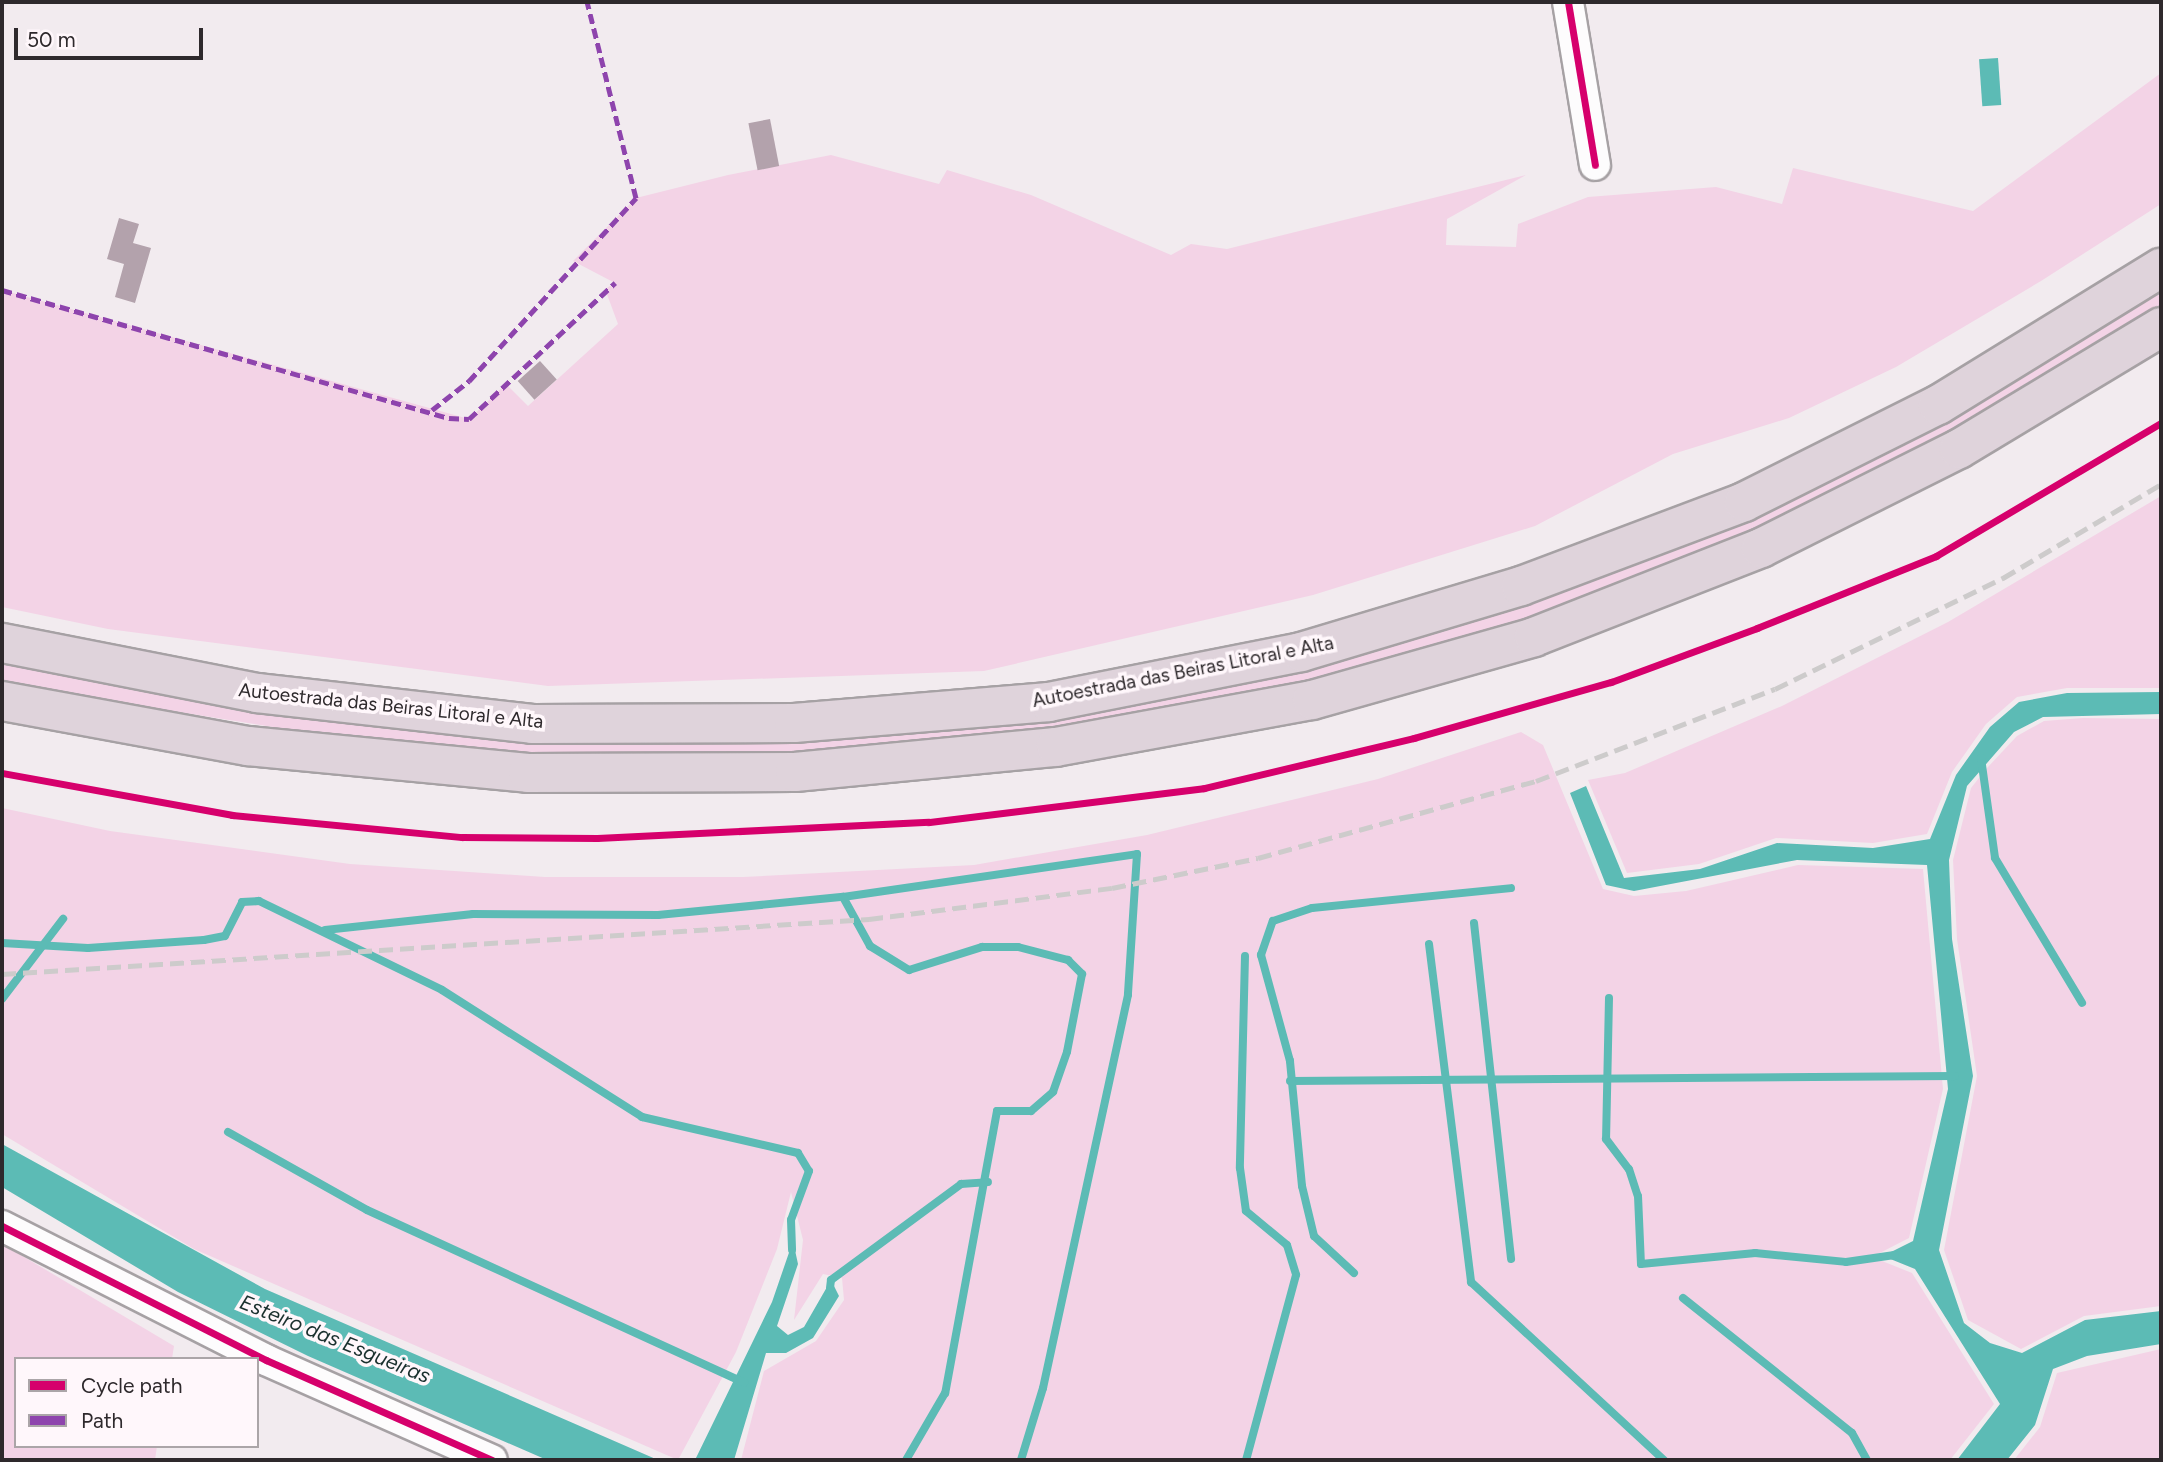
<!DOCTYPE html>
<html>
<head>
<meta charset="utf-8">
<style>
  body { margin:0 }
  #map { position:relative; width:2163px; height:1462px; overflow:hidden; background:#f2ebef; font-family:Figtree,sans-serif }
  div>[style] { position:absolute }
  .green>* { inset:0; background:#f3d3e6 }
  .water>* { inset:0; background:#5cbbb5; transform-origin:0 0 }
  .stream>* { height:8px; margin:-4px; padding:0 4px; transform-origin:4px; border-radius:4px; background:#5cbbb5 }
  .building>* { inset:0; background:#b3a2ac; transform-origin:0 0 }
  .roads { filter:drop-shadow(2px 0 #a6a1a4) drop-shadow(-2px 0 #a6a1a4) drop-shadow(0 2px #a6a1a4) drop-shadow(0 -2px #a6a1a4) }
  .minor>* { height:30px; margin:-15px; padding:0 15px; transform-origin:15px; border-radius:15px; background:#fdfcfd }
  .motorway>* { height:38px; margin:-19px; padding:0 19px; transform-origin:19px; border-radius:19px; background:#dfd3db }
  .rail>* { height:5px; margin-top:-2.5px; transform-origin:0; background:repeating-linear-gradient(90deg,#cdcbcb 0 14px,transparent 0 21px) }
  .quiet>* { height:5px; margin-top:-2.5px; transform-origin:0; background:repeating-linear-gradient(90deg,#8e44ad 0 10px,transparent 0 15px) }
  .cycleway>* { height:7px; margin:-3.5px; padding:0 3.5px; transform-origin:3.5px; border-radius:3.5px; background:#d6006c }
  span { translate:-50% -50%; white-space:nowrap; text-align:center; line-height:1.15; -webkit-text-stroke:7px #fff7fb; paint-order:stroke }
  .street-label { font-size:19px; color:#2e292c }
  .water-label { font-size:21px; color:#1b302e; font-style:italic }
  .frame { position:absolute; inset:0; border:4px solid #2e292c; pointer-events:none }
  .legend { position:absolute; left:14px; top:1357px; width:245px; height:91px; box-sizing:border-box; background:#fff7fb; border:2px solid #aba5a8; margin:0; padding:9px 12px; list-style:none; font-size:21px; color:#2e292c }
  .legend li { display:flex; align-items:center; gap:14px; height:35px }
  .legend b { width:35px; border:2px solid #aba5a8 }
  .scale { position:absolute; left:14px; top:28px; width:189px; height:32px; box-sizing:border-box; border:4px solid #2e292c; border-top:0; padding-left:9px; font-size:21px; line-height:24px; white-space:nowrap; color:#2e292c; -webkit-text-stroke:5px #fff7fb; paint-order:stroke }
</style>
</head>
<body>
<div id="map">
  <div class="green">
    <div style="clip-path:polygon(2161px 73px,2161px 204px,2041px 281px,1896px 367px,1789px 418px,1673px 454px,1535px 526px,1313px 595px,984px 671px,548px 686px,108px 629px,2px 607px,2px 290px,469px 419px,506px 384px,528px 406px,618px 324px,605px 289px,615px 283px,573px 261px,636px 198px,728px 175px,831px 155px,939px 184px,947px 170px,1031px 195px,1171px 255px,1191px 244px,1227px 249px,1526px 175px,1447px 219px,1446px 245px,1516px 247px,1518px 224px,1588px 197px,1716px 187px,1782px 204px,1793px 168px,1973px 211px)"></div>
    <div style="clip-path:polygon(2161px 287px,2161px 306px,2029px 390px,1748px 533px,1549px 611px,1289px 687px,1038px 733px,798px 755px,586px 756px,362px 741px,2px 684px,2px 662px,224px 706px,358px 724px,683px 741px,1420px 636px,1652px 558px,1804px 491px)"></div>
    <div style="clip-path:polygon(2161px 496px,2161px 688px,2067px 688px,2017px 697px,1986px 724px,1952px 772px,1927px 834px,1873px 843px,1776px 838px,1699px 864px,1627px 873px,1588px 780px,1625px 773px,1782px 706px,1948px 622px)"></div>
    <div style="clip-path:polygon(2083px 718px,2161px 719px,2161px 1306px,2084px 1316px,2021px 1349px,1968px 1320px,1944px 1250px,1977px 1076px,1957px 939px,1953px 860px,1971px 788px,1987px 768px,2017px 736px,2044px 721px)"></div>
    <div style="clip-path:polygon(1521px 732px,1543px 745px,1603px 889px,1634px 896px,1686px 891px,1798px 865px,1923px 869px,1943px 1089px,1909px 1238px,1872px 1257px,1912px 1273px,1994px 1404px,1950px 1460px,741px 1460px,764px 1371px,816px 1341px,844px 1300px,842px 1278px,823px 1274px,794px 1320px,803px 1240px,791px 1192px,777px 1249px,736px 1352px,678px 1460px,194px 1249px,2px 1134px,2px 808px,110px 831px,350px 864px,545px 877px,743px 877px,974px 865px,1147px 835px,1378px 779px)"></div>
    <div style="clip-path:polygon(4px 1245px,174px 1346px,172px 1359px,16px 1359px,16px 1446px,157px 1446px,155px 1460px,2px 1460px)"></div>
    <div style="clip-path:polygon(2161px 1349px,2161px 1460px,2014px 1460px,2040px 1427px,2057px 1373px)"></div>
  </div>
  <div class="water">
    <div style="left:1998px;top:58px;width:47px;height:19px;rotate:86deg"></div>
    <div style="clip-path:polygon(2161px 692px,2161px 714px,2043px 717px,2014px 732px,1967px 786px,1949px 860px,1952px 939px,1973px 1076px,1939px 1250px,1964px 1323px,1990px 1343px,2022px 1353px,2085px 1320px,2161px 1311px,2161px 1344px,2087px 1356px,2053px 1369px,2035px 1425px,2007px 1460px,1957px 1460px,2000px 1404px,1915px 1269px,1883px 1256px,1913px 1241px,1948px 1089px,1927px 865px,1797px 860px,1634px 891px,1606px 885px,1570px 793px,1586px 786px,1624px 878px,1700px 869px,1777px 843px,1873px 848px,1930px 839px,1956px 775px,1990px 727px,2019px 702px,2067px 693px)"></div>
    <div style="clip-path:polygon(2px 1144px,265px 1289px,658px 1460px,547px 1460px,308px 1356px,178px 1292px,2px 1187px)"></div>
    <div style="clip-path:polygon(793px 1241px,798px 1264px,777px 1326px,788px 1335px,804px 1327px,831px 1280px,839px 1296px,813px 1338px,786px 1353px,766px 1353px,734px 1460px,695px 1460px,772px 1302px)"></div>
  </div>
  <div class="stream">
    <div style="left:1981px;top:758px;width:101px;rotate:82deg"></div>
    <div style="left:1995px;top:858px;width:169px;rotate:59deg"></div>
    <div style="left:843px;top:897px;width:297px;rotate:-8.3deg"></div>
    <div style="left:1137px;top:854px;width:141px;rotate:93.7deg"></div>
    <div style="left:1128px;top:995px;width:402px;rotate:102.2deg"></div>
    <div style="left:1043px;top:1388px;width:75px;rotate:107deg"></div>
    <div style="left:1474px;top:923px;width:338px;rotate:83.7deg"></div>
    <div style="left:325px;top:930px;width:149px;rotate:-6.2deg"></div>
    <div style="left:473px;top:914px;width:185px;rotate:0.3deg"></div>
    <div style="left:658px;top:915px;width:186px;rotate:-5.6deg"></div>
    <div style="left:843px;top:897px;width:56px;rotate:61.1deg"></div>
    <div style="left:870px;top:946px;width:46px;rotate:31.6deg"></div>
    <div style="left:909px;top:970px;width:77px;rotate:-17.5deg"></div>
    <div style="left:982px;top:947px;width:36px"></div>
    <div style="left:1018px;top:947px;width:52px;rotate:14.6deg"></div>
    <div style="left:1068px;top:960px;width:20px;rotate:45deg"></div>
    <div style="left:1082px;top:974px;width:79px;rotate:100.9deg"></div>
    <div style="left:1067px;top:1052px;width:42px;rotate:109.3deg"></div>
    <div style="left:1053px;top:1092px;width:29px;rotate:139deg"></div>
    <div style="left:1031px;top:1111px;width:34px;rotate:180deg"></div>
    <div style="left:997px;top:1111px;width:287px;rotate:100.4deg"></div>
    <div style="left:945px;top:1393px;width:78px;rotate:120.2deg"></div>
    <div style="left:2px;top:943px;width:86px;rotate:3.3deg"></div>
    <div style="left:88px;top:948px;width:116px;rotate:-3.9deg"></div>
    <div style="left:204px;top:940px;width:21px;rotate:-11deg"></div>
    <div style="left:225px;top:936px;width:38px;rotate:-63deg"></div>
    <div style="left:242px;top:902px;width:17px;rotate:-3deg"></div>
    <div style="left:259px;top:901px;width:203px;rotate:25.9deg"></div>
    <div style="left:442px;top:990px;width:237px;rotate:32.4deg"></div>
    <div style="left:642px;top:1117px;width:160px;rotate:13deg"></div>
    <div style="left:798px;top:1153px;width:21px;rotate:59deg"></div>
    <div style="left:809px;top:1171px;width:52px;rotate:110.2deg"></div>
    <div style="left:791px;top:1220px;width:30px;rotate:88deg"></div>
    <div style="left:1429px;top:944px;width:341px;rotate:82.9deg"></div>
    <div style="left:1471px;top:1282px;width:263px;rotate:42.7deg"></div>
    <div style="left:1245px;top:956px;width:212px;rotate:91.4deg"></div>
    <div style="left:1240px;top:1168px;width:43px;rotate:82.1deg"></div>
    <div style="left:1246px;top:1211px;width:53px;rotate:39.7deg"></div>
    <div style="left:1287px;top:1245px;width:31px;rotate:73deg"></div>
    <div style="left:1296px;top:1275px;width:192px;rotate:105.1deg"></div>
    <div style="left:1609px;top:998px;width:141px;rotate:91.2deg"></div>
    <div style="left:1606px;top:1139px;width:38px;rotate:53deg"></div>
    <div style="left:1629px;top:1169px;width:28px;rotate:72deg"></div>
    <div style="left:1638px;top:1196px;width:68px;rotate:87.5deg"></div>
    <div style="left:1641px;top:1264px;width:115px;rotate:-5.5deg"></div>
    <div style="left:1755px;top:1253px;width:91px;rotate:5.6deg"></div>
    <div style="left:1846px;top:1262px;width:49px;rotate:-8.3deg"></div>
    <div style="left:2px;top:999px;width:101px;rotate:-52.7deg"></div>
    <div style="left:1290px;top:1081px;width:665px;rotate:-0.43deg"></div>
    <div style="left:228px;top:1132px;width:159px;rotate:29.3deg"></div>
    <div style="left:367px;top:1210px;width:415px;rotate:24.6deg"></div>
    <div style="left:1354px;top:1273px;width:54px;rotate:-137.2deg"></div>
    <div style="left:1314px;top:1236px;width:51px;rotate:-103.5deg"></div>
    <div style="left:1302px;top:1186px;width:126px;rotate:-95.5deg"></div>
    <div style="left:1290px;top:1061px;width:110px;rotate:-105.3deg"></div>
    <div style="left:1261px;top:955px;width:36px;rotate:-71deg"></div>
    <div style="left:1273px;top:921px;width:41px;rotate:-18.4deg"></div>
    <div style="left:1312px;top:908px;width:200px;rotate:-5.7deg"></div>
    <div style="left:830px;top:1288px;width:8px;rotate:-83deg"></div>
    <div style="left:831px;top:1280px;width:162px;rotate:-36.4deg"></div>
    <div style="left:961px;top:1184px;width:27px;rotate:-4deg"></div>
    <div style="left:1683px;top:1298px;width:216px;rotate:38.6deg"></div>
    <div style="left:1852px;top:1433px;width:31px;rotate:61deg"></div>
  </div>
  <div class="building">
    <div style="left:770px;top:119px;width:48px;height:22px;rotate:79deg"></div>
    <div style="clip-path:polygon(119px 218px,139px 224px,133px 243px,151px 248px,135px 303px,115px 297px,124px 264px,107px 259px)"></div>
    <div style="left:540px;top:361px;width:25px;height:30px;rotate:48deg"></div>
  </div>
  <div class="roads">
    <div class="minor">
      <div style="left:1568px;top:2px;width:165px;rotate:80.6deg"></div>
      <div style="left:2px;top:1226px;width:296px;rotate:26.9deg"></div>
      <div style="left:266px;top:1360px;width:247px;rotate:23.9deg"></div>
    </div>
    <div class="motorway">
      <div style="left:2px;top:643px;width:260px;rotate:11.1deg"></div>
      <div style="left:257px;top:693px;width:277px;rotate:6.4deg"></div>
      <div style="left:532px;top:724px;width:262px;rotate:-0.2deg"></div>
      <div style="left:794px;top:723px;width:256px;rotate:-4.7deg"></div>
      <div style="left:1049px;top:702px;width:257px;rotate:-11.2deg"></div>
      <div style="left:1301px;top:652px;width:230px;rotate:-16.7deg"></div>
      <div style="left:1521px;top:586px;width:238px;rotate:-20.6deg"></div>
      <div style="left:1744px;top:502px;width:217px;rotate:-26.6deg"></div>
      <div style="left:1938px;top:405px;width:262px;rotate:-31.6deg"></div>
      <div style="left:2px;top:701px;width:250px;rotate:10.4deg"></div>
      <div style="left:248px;top:746px;width:281px;rotate:5.5deg"></div>
      <div style="left:528px;top:773px;width:267px;rotate:-0.2deg"></div>
      <div style="left:795px;top:772px;width:262px;rotate:-5.5deg"></div>
      <div style="left:1056px;top:747px;width:260px;rotate:-10.4deg"></div>
      <div style="left:1312px;top:700px;width:231px;rotate:-15.8deg"></div>
      <div style="left:1534px;top:637px;width:244px;rotate:-21.4deg"></div>
      <div style="left:1761px;top:548px;width:221px;rotate:-26.6deg"></div>
      <div style="left:1959px;top:449px;width:236px;rotate:-31.1deg"></div>
    </div>
  </div>
  <div class="rail">
    <div style="left:2px;top:974px;width:869px;rotate:-3.63deg"></div>
    <div style="left:869px;top:919px;width:245px;rotate:-7.3deg"></div>
    <div style="left:1112px;top:888px;width:149px;rotate:-11.6deg"></div>
    <div style="left:1258px;top:858px;width:288px;rotate:-15.5deg"></div>
    <div style="left:1536px;top:781px;width:256px;rotate:-21.1deg"></div>
    <div style="left:1775px;top:689px;width:254px;rotate:-26deg"></div>
    <div style="left:2003px;top:578px;width:184px;rotate:-30.7deg"></div>
  </div>
  <div class="quiet">
    <div style="left:2px;top:290px;width:465px;rotate:16deg"></div>
    <div style="left:449px;top:418px;width:20px;rotate:3deg"></div>
    <div style="left:469px;top:419px;width:200px;rotate:-43deg"></div>
    <div style="left:432px;top:410px;width:47px;rotate:-38.1deg"></div>
    <div style="left:469px;top:381px;width:248px;rotate:-47.6deg"></div>
    <div style="left:636px;top:198px;width:202px;rotate:-104deg"></div>
  </div>
  <div class="cycleway">
    <div style="left:1568px;top:2px;width:165px;rotate:80.6deg"></div>
    <div style="left:2px;top:773px;width:234px;rotate:10.3deg"></div>
    <div style="left:232px;top:815px;width:231px;rotate:5.5deg"></div>
    <div style="left:462px;top:837px;width:135px;rotate:0.4deg"></div>
    <div style="left:597px;top:838px;width:332px;rotate:-2.8deg"></div>
    <div style="left:929px;top:822px;width:277px;rotate:-7deg"></div>
    <div style="left:1204px;top:788px;width:216px;rotate:-13.4deg"></div>
    <div style="left:1414px;top:738px;width:205px;rotate:-15.9deg"></div>
    <div style="left:1611px;top:682px;width:156px;rotate:-20.3deg"></div>
    <div style="left:1757px;top:628px;width:193px;rotate:-21.9deg"></div>
    <div style="left:1936px;top:556px;width:261px;rotate:-30.6deg"></div>
    <div style="left:2px;top:1226px;width:296px;rotate:26.9deg"></div>
    <div style="left:266px;top:1360px;width:247px;rotate:23.9deg"></div>
  </div>
  <div class="street-label">
    <span style="left:1183px;top:672px;rotate:-11deg">Autoestrada das Beiras Litoral e Alta</span>
    <span style="left:391px;top:706px;rotate:6deg">Autoestrada das Beiras Litoral e Alta</span>
  </div>
  <div class="water-label">
    <span style="left:335px;top:1339px;rotate:22deg">Esteiro das Esgueiras</span>
  </div>
  <div class="frame"></div>
  <ul class="legend">
  <li><b style="height:9px;background:#d6006c"></b>Cycle path</li>
  <li><b style="height:9px;background:#8e44ad"></b>Path</li>
  </ul>
  <div class="scale">50 m</div>
</div>
</body>
</html>
